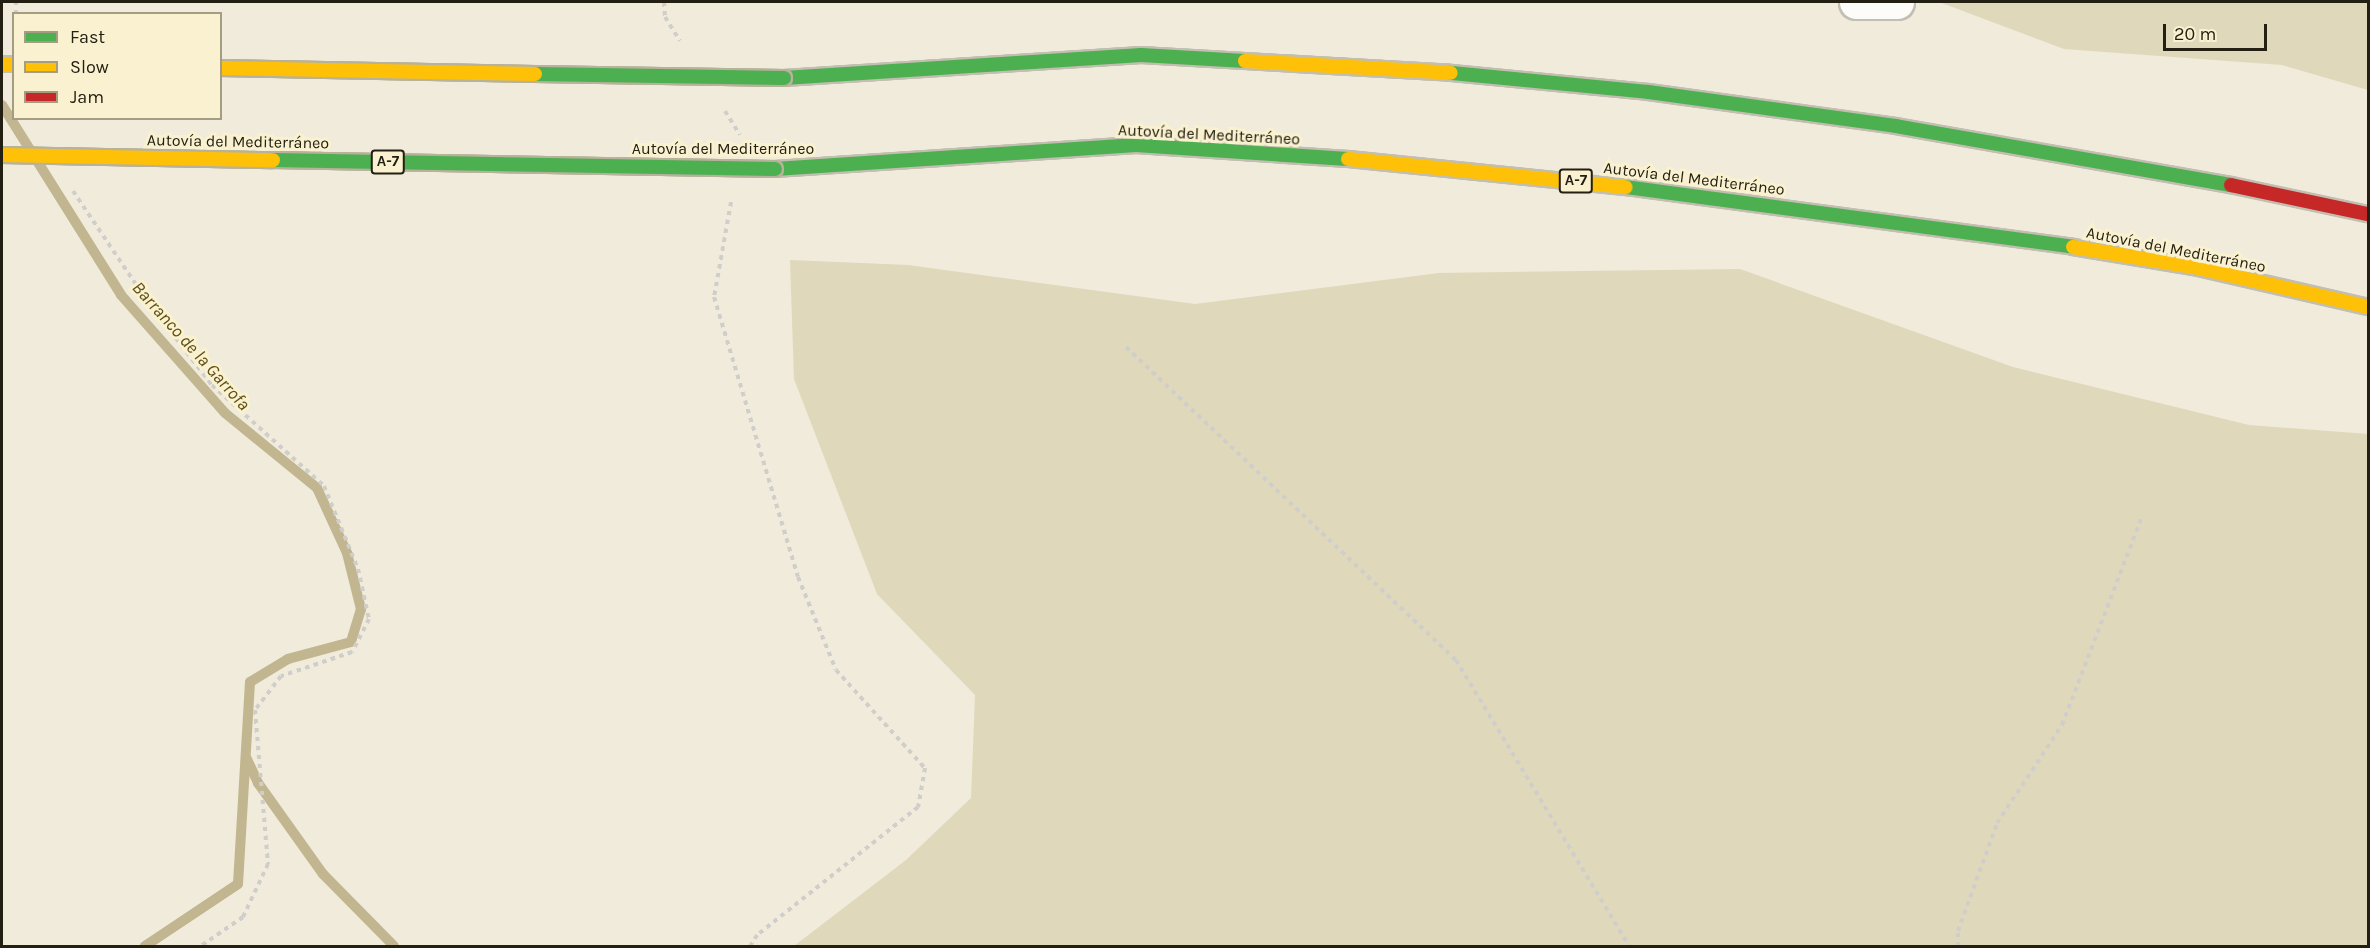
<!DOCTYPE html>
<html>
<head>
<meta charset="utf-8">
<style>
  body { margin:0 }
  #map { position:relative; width:2370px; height:948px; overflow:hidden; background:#f0ebda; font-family:Karla,sans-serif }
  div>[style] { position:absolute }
  .green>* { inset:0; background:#e0d8bb }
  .stream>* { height:10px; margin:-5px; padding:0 5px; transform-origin:5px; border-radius:5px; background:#c1b68f }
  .path>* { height:4px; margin-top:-2px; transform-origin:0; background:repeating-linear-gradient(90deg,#d0ceca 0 4.5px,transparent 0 9px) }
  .roads { filter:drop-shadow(2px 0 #c2beb1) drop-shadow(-2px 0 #c2beb1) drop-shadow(0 2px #c2beb1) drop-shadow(0 -2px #c2beb1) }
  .street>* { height:33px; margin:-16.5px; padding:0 16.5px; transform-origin:16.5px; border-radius:16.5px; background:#fdfcf9 }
  .fast>* { height:14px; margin:-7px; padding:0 7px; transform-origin:7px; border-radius:7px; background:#4caf50 }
  .slow>* { height:14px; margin:-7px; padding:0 7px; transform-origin:7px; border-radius:7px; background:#ffc107 }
  .jam>* { height:14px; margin:-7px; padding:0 7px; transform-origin:7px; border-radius:7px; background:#c62828 }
  .bridges { filter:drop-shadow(2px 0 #b8b29c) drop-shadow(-2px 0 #b8b29c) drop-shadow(0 2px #b8b29c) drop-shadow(0 -2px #b8b29c) }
  .fast-bridge>* { height:14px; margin:-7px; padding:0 7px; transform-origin:7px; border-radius:7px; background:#4caf50 }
  .slow-bridge>* { height:14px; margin:-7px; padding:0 7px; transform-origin:7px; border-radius:7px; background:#ffc107 }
  span { translate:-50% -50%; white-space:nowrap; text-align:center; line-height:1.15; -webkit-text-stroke:6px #faf1d0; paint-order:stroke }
  .shield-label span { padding:2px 4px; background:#faf1d0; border:2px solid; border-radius:4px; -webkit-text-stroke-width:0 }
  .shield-label { font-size:15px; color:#232013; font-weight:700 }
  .street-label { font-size:16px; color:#232013 }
  .water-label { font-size:18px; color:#5e5014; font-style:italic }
  .frame { position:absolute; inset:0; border:3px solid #232013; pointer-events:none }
  .legend { position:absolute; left:12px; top:12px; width:210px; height:108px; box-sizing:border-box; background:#faf1d0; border:2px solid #a49d84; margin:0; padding:8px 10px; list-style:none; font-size:18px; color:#232013 }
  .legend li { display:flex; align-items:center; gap:12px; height:30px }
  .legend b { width:30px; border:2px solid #a49d84 }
  .scale { position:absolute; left:2163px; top:24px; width:104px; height:27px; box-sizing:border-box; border:3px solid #232013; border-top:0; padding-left:8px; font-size:18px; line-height:21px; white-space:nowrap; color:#232013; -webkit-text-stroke:4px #faf1d0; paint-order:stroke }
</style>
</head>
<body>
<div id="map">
  <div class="green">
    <div style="clip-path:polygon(1939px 2px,2368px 2px,2368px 90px,2282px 65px,2064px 49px)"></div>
    <div style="clip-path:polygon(790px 260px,908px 265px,1195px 304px,1439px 273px,1740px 269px,2013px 367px,2249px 425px,2368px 434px,2368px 946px,794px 946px,906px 860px,971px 798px,975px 695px,877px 594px,794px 379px)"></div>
  </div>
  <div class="stream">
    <div style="left:2px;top:105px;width:224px;rotate:57.9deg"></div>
    <div style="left:121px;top:295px;width:157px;rotate:48.6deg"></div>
    <div style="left:225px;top:413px;width:119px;rotate:39.2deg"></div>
    <div style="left:317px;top:488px;width:72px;rotate:65.2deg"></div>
    <div style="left:347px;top:553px;width:58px;rotate:76deg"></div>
    <div style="left:361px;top:609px;width:34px;rotate:107deg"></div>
    <div style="left:351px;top:642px;width:65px;rotate:164.9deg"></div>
    <div style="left:288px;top:659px;width:44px;rotate:148.8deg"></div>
    <div style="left:250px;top:682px;width:202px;rotate:93.4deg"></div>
    <div style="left:238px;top:884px;width:112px;rotate:146.3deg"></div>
    <div style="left:246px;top:757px;width:29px;rotate:65deg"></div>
    <div style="left:258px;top:783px;width:112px;rotate:54.5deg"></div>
    <div style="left:323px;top:874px;width:101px;rotate:45.4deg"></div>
  </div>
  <div class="path">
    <div style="left:664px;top:2px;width:15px;rotate:86deg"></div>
    <div style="left:665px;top:17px;width:28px;rotate:58deg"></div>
    <div style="left:16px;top:14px;width:12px;rotate:-90deg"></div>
    <div style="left:725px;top:111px;width:28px;rotate:58deg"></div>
    <div style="left:73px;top:191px;width:134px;rotate:56deg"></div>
    <div style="left:148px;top:302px;width:105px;rotate:52.4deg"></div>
    <div style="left:212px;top:385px;width:151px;rotate:42deg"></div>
    <div style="left:324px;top:486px;width:90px;rotate:67.7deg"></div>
    <div style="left:358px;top:569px;width:51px;rotate:77.6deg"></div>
    <div style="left:369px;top:619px;width:37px;rotate:117deg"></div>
    <div style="left:352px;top:652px;width:75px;rotate:161.3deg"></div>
    <div style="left:281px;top:676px;width:43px;rotate:127.4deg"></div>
    <div style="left:255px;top:710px;width:155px;rotate:85.2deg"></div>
    <div style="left:268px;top:864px;width:59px;rotate:115.3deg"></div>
    <div style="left:243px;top:917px;width:51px;rotate:145.4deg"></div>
    <div style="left:731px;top:202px;width:97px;rotate:100.1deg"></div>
    <div style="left:714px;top:297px;width:292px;rotate:73.3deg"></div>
    <div style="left:798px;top:577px;width:100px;rotate:67.8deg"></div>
    <div style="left:836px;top:670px;width:132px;rotate:47.8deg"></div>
    <div style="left:925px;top:768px;width:40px;rotate:100deg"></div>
    <div style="left:918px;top:807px;width:206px;rotate:141.5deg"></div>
    <div style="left:757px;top:935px;width:13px;rotate:122deg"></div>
    <div style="left:1126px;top:347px;width:455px;rotate:43.5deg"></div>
    <div style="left:1456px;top:660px;width:334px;rotate:58.8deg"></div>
    <div style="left:1958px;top:946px;width:15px;rotate:-90deg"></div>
    <div style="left:1958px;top:931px;width:115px;rotate:-70.1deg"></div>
    <div style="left:1997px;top:823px;width:118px;rotate:-56.4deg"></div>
    <div style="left:2062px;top:725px;width:223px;rotate:-69deg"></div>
  </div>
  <div class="roads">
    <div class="street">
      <div style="left:1856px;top:2px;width:41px"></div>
    </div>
    <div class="fast">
      <div style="left:1451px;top:73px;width:198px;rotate:5.5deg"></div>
      <div style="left:1648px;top:92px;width:250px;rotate:7.8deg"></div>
      <div style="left:1896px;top:126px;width:340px;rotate:10deg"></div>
      <div style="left:784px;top:78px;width:358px;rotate:-3.7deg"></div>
      <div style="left:1141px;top:55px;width:104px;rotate:3.3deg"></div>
      <div style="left:775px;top:169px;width:362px;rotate:-3.8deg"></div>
      <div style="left:1136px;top:145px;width:212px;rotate:3.8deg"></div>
      <div style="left:1626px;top:187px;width:451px;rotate:7.6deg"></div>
    </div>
    <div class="slow">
      <div style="left:1245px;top:61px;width:206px;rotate:3.3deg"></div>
      <div style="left:2px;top:64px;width:12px"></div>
      <div style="left:1348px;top:159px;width:279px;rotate:5.8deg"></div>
      <div style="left:2073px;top:247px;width:127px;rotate:9.5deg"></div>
      <div style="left:2198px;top:268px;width:174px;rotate:12.9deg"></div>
    </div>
    <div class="jam">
      <div style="left:2231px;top:185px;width:140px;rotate:12deg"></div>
    </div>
  </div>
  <div class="bridges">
    <div class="fast-bridge">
      <div style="left:535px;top:74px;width:249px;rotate:0.9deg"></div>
      <div style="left:273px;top:160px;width:502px;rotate:1.03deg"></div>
    </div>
    <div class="slow-bridge">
      <div style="left:220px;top:68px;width:315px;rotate:1.1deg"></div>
      <div style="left:2px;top:155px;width:271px;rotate:1.1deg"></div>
    </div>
  </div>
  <div class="shield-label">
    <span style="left:388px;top:162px">A-7</span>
    <span style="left:1576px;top:181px">A-7</span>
  </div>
  <div class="street-label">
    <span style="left:1209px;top:135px;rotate:3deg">Autovía del Mediterráneo</span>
    <span style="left:238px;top:142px;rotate:1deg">Autovía del Mediterráneo</span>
    <span style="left:723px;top:149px">Autovía del Mediterráneo</span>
    <span style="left:1694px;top:179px;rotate:7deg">Autovía del Mediterráneo</span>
    <span style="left:2176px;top:250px;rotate:11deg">Autovía del Mediterráneo</span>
  </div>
  <div class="water-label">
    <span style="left:191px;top:346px;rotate:48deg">Barranco de la Garrofa</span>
  </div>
  <div class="frame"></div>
  <ul class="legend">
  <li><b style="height:8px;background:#4caf50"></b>Fast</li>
  <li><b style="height:8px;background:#ffc107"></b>Slow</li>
  <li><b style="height:8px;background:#c62828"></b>Jam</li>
  </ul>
  <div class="scale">20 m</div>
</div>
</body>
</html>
